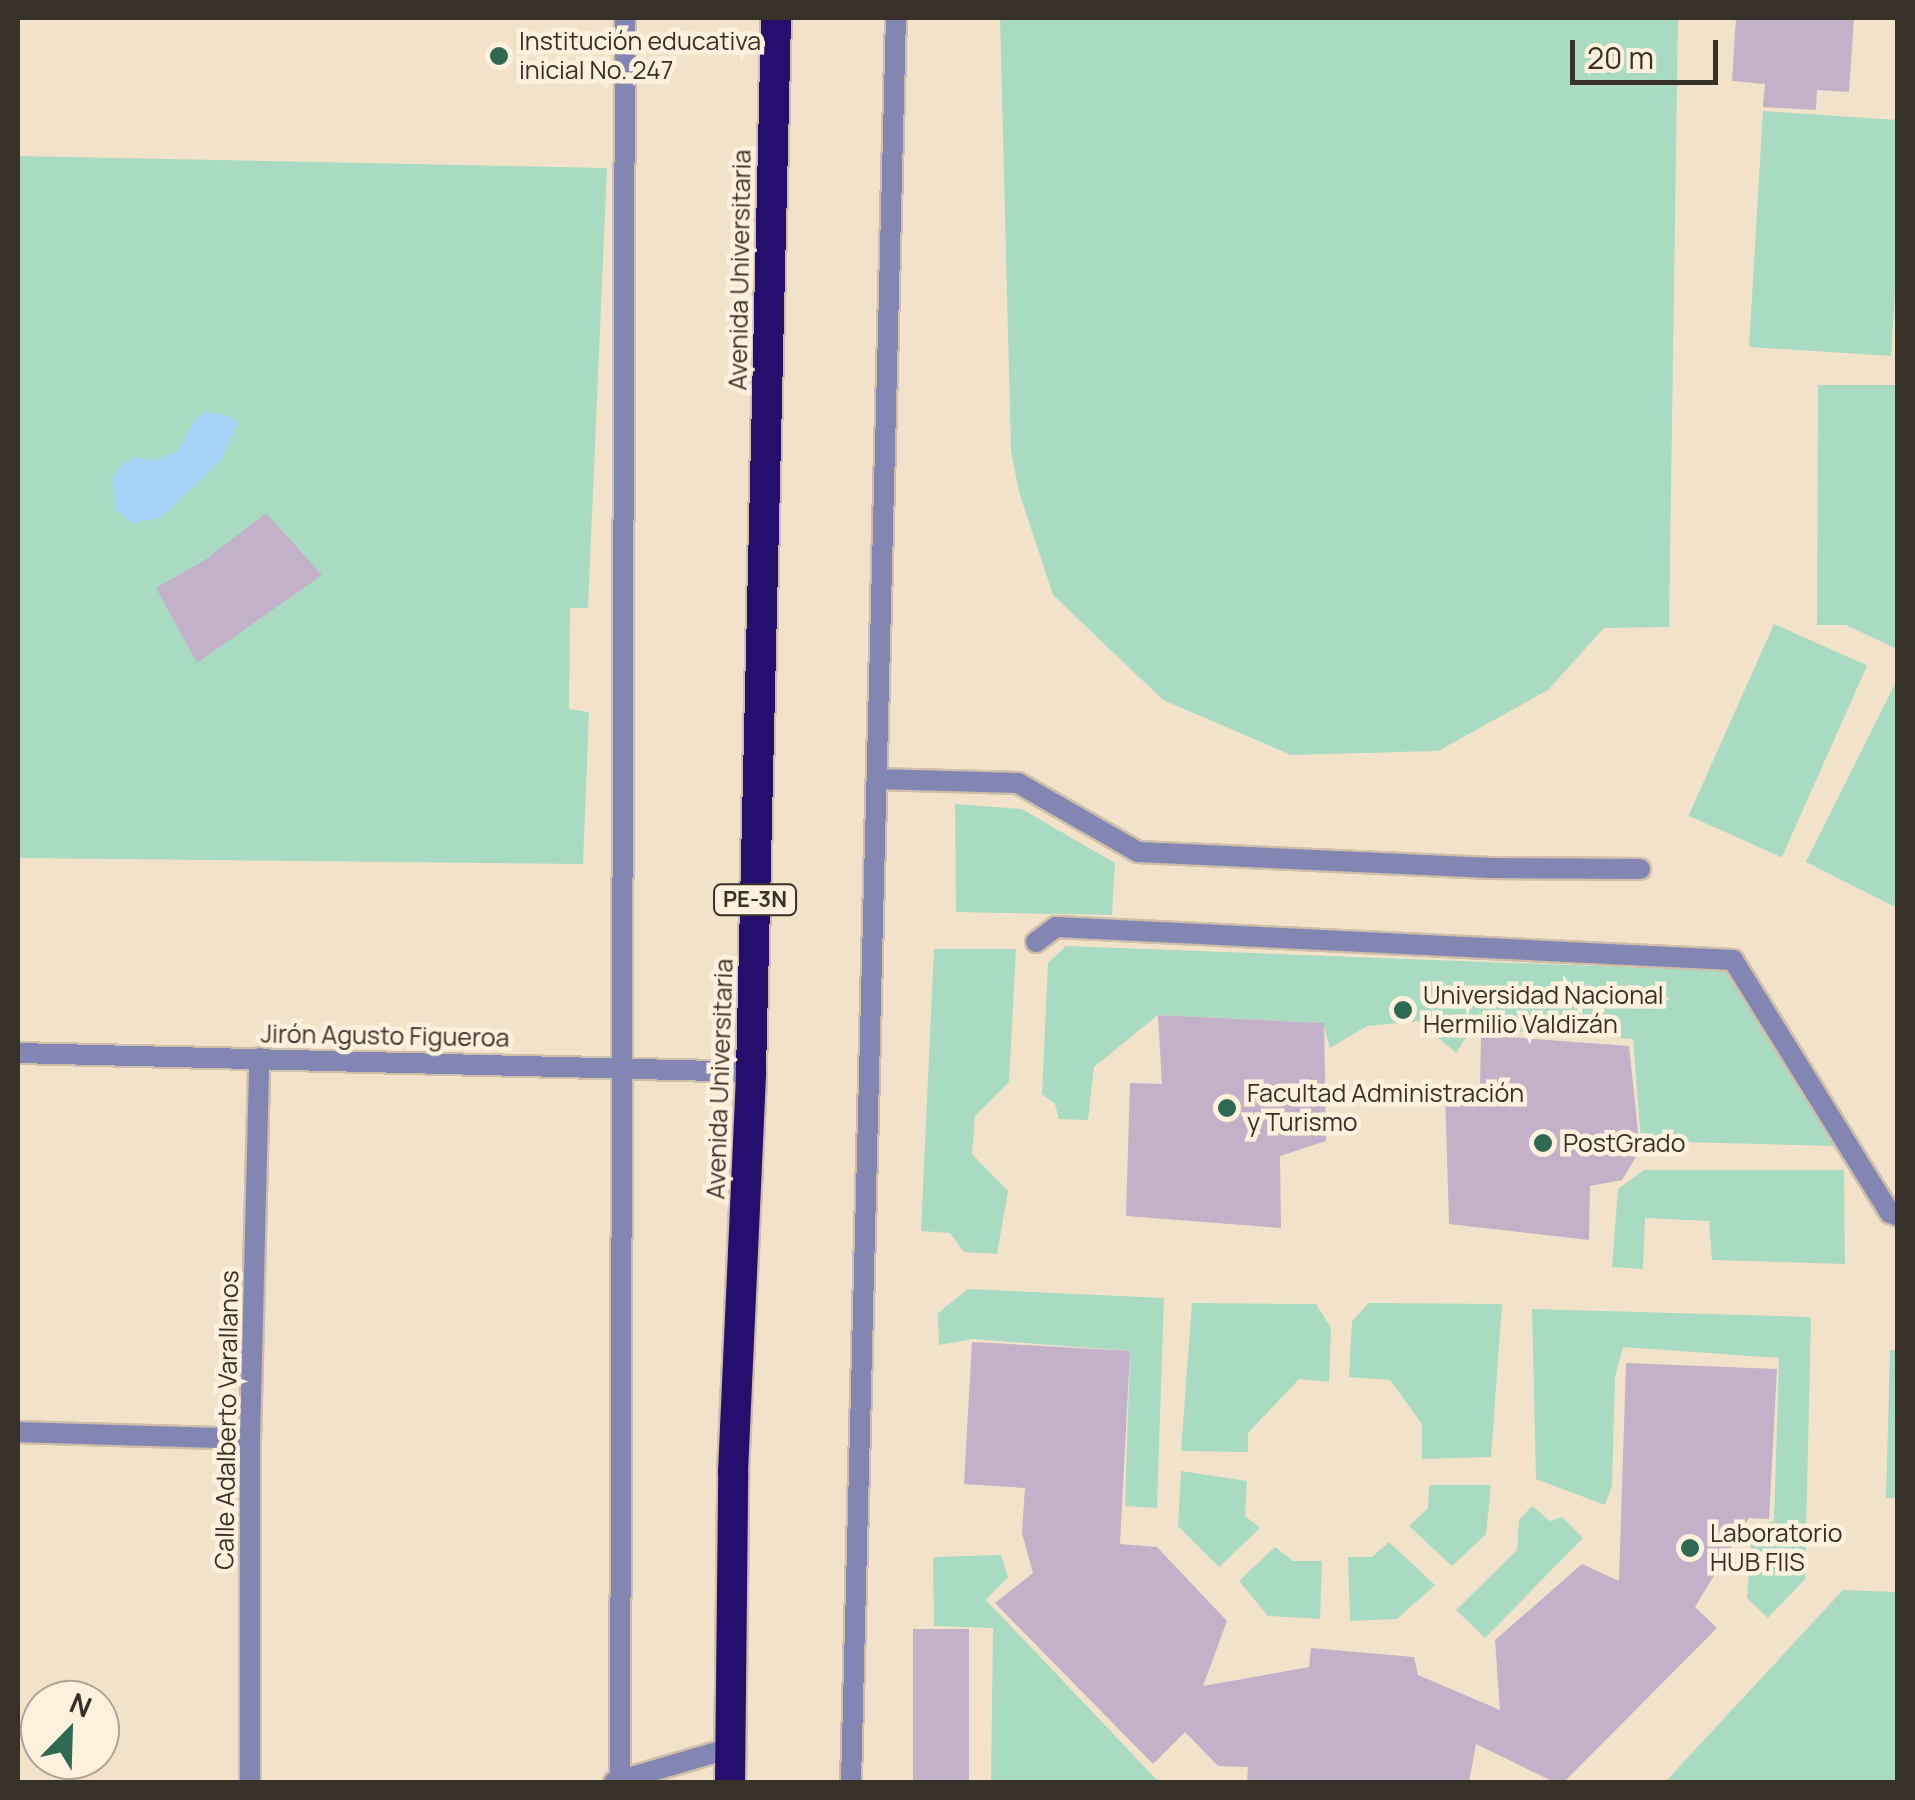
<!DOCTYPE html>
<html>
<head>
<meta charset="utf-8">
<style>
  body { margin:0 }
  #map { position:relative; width:1915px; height:1800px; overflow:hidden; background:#f3e2ca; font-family:Manrope,sans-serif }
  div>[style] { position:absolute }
  .green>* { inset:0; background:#a9dbc3; transform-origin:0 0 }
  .water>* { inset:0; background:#a5d1f7 }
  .building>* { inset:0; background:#c2b1c8; transform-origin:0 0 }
  .roads { filter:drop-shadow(2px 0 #cebfaa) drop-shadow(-2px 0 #cebfaa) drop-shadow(0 2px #cebfaa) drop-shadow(0 -2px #cebfaa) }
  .lane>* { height:20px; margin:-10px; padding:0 10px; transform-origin:10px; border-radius:10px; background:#8385b2 }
  .street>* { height:20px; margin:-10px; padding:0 10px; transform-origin:10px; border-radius:10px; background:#8385b2 }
  .highway>* { height:30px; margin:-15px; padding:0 15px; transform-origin:15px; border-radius:15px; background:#250e6d }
  .dots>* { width:28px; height:28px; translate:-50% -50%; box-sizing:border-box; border:5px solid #fdf0dd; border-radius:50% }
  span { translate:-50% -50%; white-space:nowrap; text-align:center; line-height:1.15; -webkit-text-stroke:9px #fdf0dd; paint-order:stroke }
  .shield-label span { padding:2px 8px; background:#fdf0dd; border:2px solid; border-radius:8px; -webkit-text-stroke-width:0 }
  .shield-label { font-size:22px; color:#383128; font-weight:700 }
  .poi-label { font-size:25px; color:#383128 }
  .left { translate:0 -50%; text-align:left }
  .street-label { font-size:25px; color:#383128 }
  .frame { position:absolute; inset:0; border:20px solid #383128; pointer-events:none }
  .north { position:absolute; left:20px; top:1680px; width:100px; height:100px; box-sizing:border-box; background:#fdf0dd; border:2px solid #aea495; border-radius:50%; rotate:23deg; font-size:28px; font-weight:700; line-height:40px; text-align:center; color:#383128 }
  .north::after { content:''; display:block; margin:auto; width:35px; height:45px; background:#2e6953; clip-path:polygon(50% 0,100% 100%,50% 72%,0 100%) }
  .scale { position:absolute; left:1570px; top:40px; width:148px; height:45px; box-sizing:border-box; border:5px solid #383128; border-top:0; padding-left:12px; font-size:30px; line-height:35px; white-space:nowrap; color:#383128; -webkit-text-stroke:8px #fdf0dd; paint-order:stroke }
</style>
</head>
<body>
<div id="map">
  <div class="green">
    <div style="clip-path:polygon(1000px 18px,1678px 18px,1669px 627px,1604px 628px,1548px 690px,1438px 751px,1291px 755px,1163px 700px,1053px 595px,1019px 492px,1011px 451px)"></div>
    <div style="clip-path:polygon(1763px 111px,1897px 120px,1898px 244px,1891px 356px,1749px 347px)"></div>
    <div style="clip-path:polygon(18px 156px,607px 168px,588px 608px,570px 608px,569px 709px,589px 712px,583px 864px,18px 858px)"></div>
    <div style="clip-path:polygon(1818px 385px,1897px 385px,1897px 649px,1846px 625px,1817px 625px)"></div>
    <div style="left:1774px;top:624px;width:102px;height:210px;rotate:24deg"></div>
    <div style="clip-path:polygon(1897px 680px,1897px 908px,1806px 862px)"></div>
    <div style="clip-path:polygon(955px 804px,1022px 809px,1115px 863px,1112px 915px,956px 912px)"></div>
    <div style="clip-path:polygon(1066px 946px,1725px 971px,1834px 1146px,1641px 1141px,1633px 1039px,1472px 1028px,1456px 1053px,1419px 1021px,1367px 1026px,1330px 1048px,1323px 1023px,1158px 1015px,1094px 1067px,1088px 1120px,1059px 1119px,1055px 1104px,1042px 1094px,1048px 963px)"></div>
    <div style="clip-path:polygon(934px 949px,1016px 949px,1009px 1082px,975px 1116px,972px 1154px,1008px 1191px,997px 1254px,964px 1252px,950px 1233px,921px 1231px)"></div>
    <div style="clip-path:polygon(1644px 1170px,1844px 1170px,1845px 1264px,1712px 1260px,1709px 1221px,1645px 1218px,1643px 1269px,1612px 1267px,1618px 1189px)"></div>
    <div style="clip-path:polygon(968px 1289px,1164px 1298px,1157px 1508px,1125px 1506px,1130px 1351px,973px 1339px,939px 1345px,938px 1313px)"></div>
    <div style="clip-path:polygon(1192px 1303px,1316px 1304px,1331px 1328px,1329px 1382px,1299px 1379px,1248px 1433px,1248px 1452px,1181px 1451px)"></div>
    <div style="clip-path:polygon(1369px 1303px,1502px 1304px,1491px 1457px,1422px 1459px,1422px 1424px,1390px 1380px,1349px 1377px,1352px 1321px)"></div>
    <div style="clip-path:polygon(1532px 1309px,1811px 1317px,1805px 1579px,1768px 1618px,1747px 1598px,1752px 1528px,1774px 1521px,1779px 1358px,1623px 1347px,1615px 1377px,1612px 1486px,1605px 1505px,1536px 1479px)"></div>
    <div style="clip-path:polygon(1890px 1350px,1897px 1350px,1897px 1498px,1886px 1498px)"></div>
    <div style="clip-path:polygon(1181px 1471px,1247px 1481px,1245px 1516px,1260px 1528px,1219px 1567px,1178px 1526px)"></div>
    <div style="clip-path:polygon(1429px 1485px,1491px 1485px,1486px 1534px,1452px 1566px,1409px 1526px,1428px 1508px)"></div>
    <div style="clip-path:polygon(1532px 1506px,1550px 1521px,1562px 1517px,1583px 1538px,1485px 1638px,1456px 1610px,1517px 1550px,1519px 1520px)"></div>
    <div style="clip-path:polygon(1389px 1542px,1435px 1585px,1397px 1619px,1350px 1621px,1348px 1557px,1372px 1557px)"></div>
    <div style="clip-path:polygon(1275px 1547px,1293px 1561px,1322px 1561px,1320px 1619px,1268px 1616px,1239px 1581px)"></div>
    <div style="clip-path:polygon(1001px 1555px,1008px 1577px,986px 1600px,1159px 1782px,991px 1782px,993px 1628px,934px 1626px,933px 1557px)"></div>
    <div style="clip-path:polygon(1843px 1590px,1897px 1592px,1897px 1782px,1665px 1782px)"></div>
  </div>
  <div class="water">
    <div style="clip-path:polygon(205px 412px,226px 415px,238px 422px,221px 460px,160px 518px,133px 523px,116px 510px,112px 479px,122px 465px,135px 457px,155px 461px,179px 450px,194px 421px)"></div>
  </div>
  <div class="building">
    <div style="clip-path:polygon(1736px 18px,1854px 18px,1849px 92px,1817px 90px,1816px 110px,1763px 107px,1765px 84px,1732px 81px)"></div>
    <div style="clip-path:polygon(266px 513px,322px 575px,197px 663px,156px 588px,205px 560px)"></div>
    <div style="clip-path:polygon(1158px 1015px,1324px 1023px,1326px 1141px,1280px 1156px,1281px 1228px,1126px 1216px,1130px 1083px,1162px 1084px)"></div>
    <div style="clip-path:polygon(1481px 1035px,1629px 1046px,1640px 1150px,1622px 1180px,1590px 1186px,1589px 1240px,1449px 1224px,1445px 1090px,1480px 1087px)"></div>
    <div style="clip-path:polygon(972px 1342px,1130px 1351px,1120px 1544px,1157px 1547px,1227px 1621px,1203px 1686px,1309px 1667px,1311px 1648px,1414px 1657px,1418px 1675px,1500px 1710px,1495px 1640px,1582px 1564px,1619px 1581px,1626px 1363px,1777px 1369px,1769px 1519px,1749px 1518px,1695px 1607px,1717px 1628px,1564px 1782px,1554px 1782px,1476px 1744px,1469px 1782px,1247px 1782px,1248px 1767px,1218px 1766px,1185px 1732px,1153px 1764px,995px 1603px,1033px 1573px,1022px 1533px,1025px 1488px,964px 1484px)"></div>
    <div style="left:913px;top:1629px;width:56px;height:153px"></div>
  </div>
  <div class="roads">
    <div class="lane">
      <div style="left:877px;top:779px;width:141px;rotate:1.6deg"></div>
      <div style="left:1018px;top:783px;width:138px;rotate:29.9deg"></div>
      <div style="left:1138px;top:852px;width:353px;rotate:2.6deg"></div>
      <div style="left:1491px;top:868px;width:149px;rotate:0.4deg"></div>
      <div style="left:851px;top:1782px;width:1765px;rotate:-88.54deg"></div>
    </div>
    <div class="street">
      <div style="left:1036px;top:942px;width:25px;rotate:-37deg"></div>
      <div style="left:1056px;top:927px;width:678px;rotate:2.79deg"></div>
      <div style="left:1733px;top:960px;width:298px;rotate:58.2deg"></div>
      <div style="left:1890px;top:1213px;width:9px;rotate:21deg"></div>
      <div style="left:18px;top:1053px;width:733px;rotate:1.48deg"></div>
      <div style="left:18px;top:1432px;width:232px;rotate:1.7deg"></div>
      <div style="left:250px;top:1782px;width:343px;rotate:-90deg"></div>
      <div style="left:250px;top:1439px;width:381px;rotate:-88.6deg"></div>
      <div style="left:614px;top:1782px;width:122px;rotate:-16.2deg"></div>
      <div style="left:620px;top:1782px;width:1764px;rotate:-89.84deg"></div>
    </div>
    <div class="highway">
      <div style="left:730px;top:1782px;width:310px;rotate:-89.4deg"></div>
      <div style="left:733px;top:1472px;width:400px;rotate:-87.4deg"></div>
      <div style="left:751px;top:1072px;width:1054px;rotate:-88.64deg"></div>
    </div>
  </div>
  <div class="dots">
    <div style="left:499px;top:56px;background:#2e6953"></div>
    <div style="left:1403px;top:1010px;background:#2e6953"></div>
    <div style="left:1227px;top:1108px;background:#2e6953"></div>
    <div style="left:1543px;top:1143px;background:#2e6953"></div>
    <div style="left:1690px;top:1548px;background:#2e6953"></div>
  </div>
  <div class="shield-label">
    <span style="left:755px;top:900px">PE-3N</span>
  </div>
  <div class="poi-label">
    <span class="left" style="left:519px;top:56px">Institución educativa<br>inicial No. 247</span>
    <span class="left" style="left:1423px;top:1010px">Universidad Nacional<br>Hermilio Valdizán</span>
    <span class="left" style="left:1247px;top:1108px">Facultad Administración<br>y Turismo</span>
    <span class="left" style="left:1563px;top:1143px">PostGrado</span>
    <span class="left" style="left:1710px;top:1548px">Laboratorio<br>HUB FIIS</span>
  </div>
  <div class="street-label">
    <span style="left:740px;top:270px;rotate:-89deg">Avenida Universitaria</span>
    <span style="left:385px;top:1036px;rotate:1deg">Jirón Agusto Figueroa</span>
    <span style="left:720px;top:1079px;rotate:-88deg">Avenida Universitaria</span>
    <span style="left:227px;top:1420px;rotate:-89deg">Calle Adalberto Varallanos</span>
  </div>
  <div class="frame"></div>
  <div class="north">N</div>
  <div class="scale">20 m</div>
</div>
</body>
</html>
